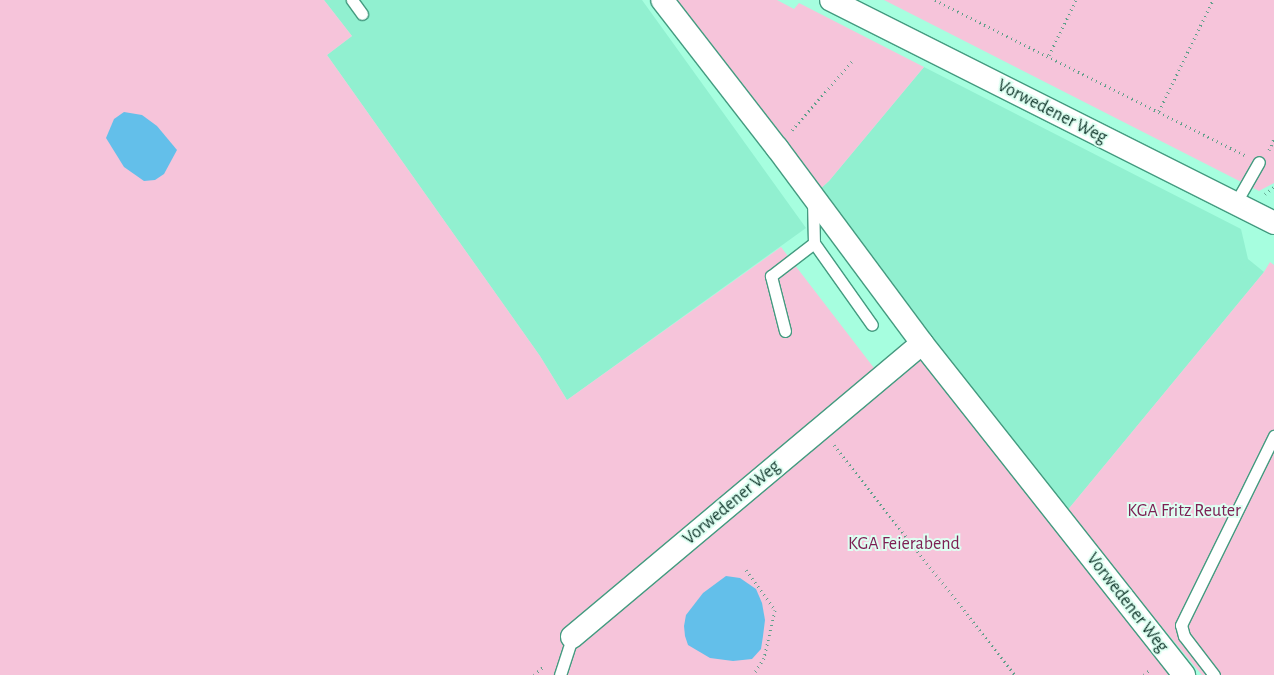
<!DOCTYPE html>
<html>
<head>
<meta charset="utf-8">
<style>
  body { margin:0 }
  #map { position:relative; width:1274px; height:675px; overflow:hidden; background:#a6fedf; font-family:"Alegreya Sans",sans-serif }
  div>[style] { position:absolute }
  .built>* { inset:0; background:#91f0d0 }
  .green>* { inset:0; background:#f6c4da }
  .water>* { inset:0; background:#63bfea }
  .path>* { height:3px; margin-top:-1.5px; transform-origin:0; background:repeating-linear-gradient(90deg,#5f9f8a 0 1px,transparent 0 5px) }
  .roads { filter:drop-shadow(1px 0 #449b80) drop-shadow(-1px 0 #449b80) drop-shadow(0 1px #449b80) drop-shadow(0 -1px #449b80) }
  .service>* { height:11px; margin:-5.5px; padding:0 5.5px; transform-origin:5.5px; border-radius:5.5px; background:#fff }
  .minor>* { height:22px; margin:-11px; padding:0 11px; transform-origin:11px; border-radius:11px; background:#fff }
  span { translate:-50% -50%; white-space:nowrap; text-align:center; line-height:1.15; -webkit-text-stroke:4px #defff2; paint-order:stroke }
  .street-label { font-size:18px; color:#0e3429 }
  .park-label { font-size:18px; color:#7d2054 }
</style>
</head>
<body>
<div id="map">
  <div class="built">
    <div style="clip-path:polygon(324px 0,642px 0,806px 228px,567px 400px,540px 356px,327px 55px,352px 36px)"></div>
    <div style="clip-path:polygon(924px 67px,1241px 229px,1248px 259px,1264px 272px,1066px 512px,818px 191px,829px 181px)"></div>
  </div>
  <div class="green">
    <div style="clip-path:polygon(0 0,324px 0,352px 36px,327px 55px,540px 356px,567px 400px,781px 247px,874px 368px,908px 339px,1171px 675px,0 675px)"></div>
    <div style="clip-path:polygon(674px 0,777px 0,794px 9px,799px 3px,924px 67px,829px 181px,818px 191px)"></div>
    <div style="clip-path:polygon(884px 0,1274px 0,1274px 183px,1259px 191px)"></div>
    <div style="clip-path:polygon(1270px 262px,1274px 265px,1274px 675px,1202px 675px,1066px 512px,1264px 272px)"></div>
  </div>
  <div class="water">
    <div style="clip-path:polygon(124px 112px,142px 115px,157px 126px,177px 150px,164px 174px,155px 180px,144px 181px,124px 167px,106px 138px,114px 119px)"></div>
    <div style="clip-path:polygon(726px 576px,740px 578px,756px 589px,762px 603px,765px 620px,763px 636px,761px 649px,752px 659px,733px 661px,710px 658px,688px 645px,685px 636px,684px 626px,686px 615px,703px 593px)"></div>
  </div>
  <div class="path">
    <div style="left:935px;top:0;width:347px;rotate:26.6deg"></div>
    <div style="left:1049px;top:55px;width:61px;rotate:-63.9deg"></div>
    <div style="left:1159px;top:111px;width:123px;rotate:-64.1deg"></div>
    <div style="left:792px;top:130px;width:93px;rotate:-48.9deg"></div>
    <div style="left:1269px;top:150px;width:12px;rotate:-66deg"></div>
    <div style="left:1265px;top:194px;width:11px;rotate:-38deg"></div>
    <div style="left:834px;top:445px;width:293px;rotate:51.8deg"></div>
    <div style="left:746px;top:570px;width:49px;rotate:54.1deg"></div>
    <div style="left:775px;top:610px;width:49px;rotate:102.9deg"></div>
    <div style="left:764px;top:658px;width:20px;rotate:123deg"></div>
    <div style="left:534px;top:675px;width:13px;rotate:-42deg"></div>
    <div style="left:1144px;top:675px;width:9px;rotate:-41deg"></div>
  </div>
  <div class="roads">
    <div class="service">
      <div style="left:352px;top:0;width:17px;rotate:54deg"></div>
      <div style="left:813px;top:200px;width:43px;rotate:88.7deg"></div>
      <div style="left:814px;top:243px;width:100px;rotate:54.7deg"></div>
      <div style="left:1235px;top:204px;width:48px;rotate:-60.3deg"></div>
      <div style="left:785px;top:331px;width:57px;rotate:-104.3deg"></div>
      <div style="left:771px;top:276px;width:54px;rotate:-37.5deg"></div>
      <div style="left:560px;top:675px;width:40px;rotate:-72deg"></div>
      <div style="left:1214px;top:675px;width:49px;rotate:-127.6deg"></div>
      <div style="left:1184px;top:636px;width:11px;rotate:-105deg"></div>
      <div style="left:1181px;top:625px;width:211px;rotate:-63.8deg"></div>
    </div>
    <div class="minor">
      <div style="left:831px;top:0;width:496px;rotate:26.7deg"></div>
      <div style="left:922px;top:343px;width:423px;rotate:51.7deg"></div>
      <div style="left:572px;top:637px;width:457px;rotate:-40deg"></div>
      <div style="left:922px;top:343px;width:243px;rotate:-126.6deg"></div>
      <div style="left:777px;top:148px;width:187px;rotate:-127.8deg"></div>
    </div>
  </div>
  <div class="street-label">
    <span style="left:1052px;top:112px;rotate:27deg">Vorwedener Weg</span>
    <span style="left:732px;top:503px;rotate:-40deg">Vorwedener Weg</span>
    <span style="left:1127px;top:603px;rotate:52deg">Vorwedener Weg</span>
  </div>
  <div class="park-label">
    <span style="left:1184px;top:511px">KGA Fritz Reuter</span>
    <span style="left:904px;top:544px">KGA Feierabend</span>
  </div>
</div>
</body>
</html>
